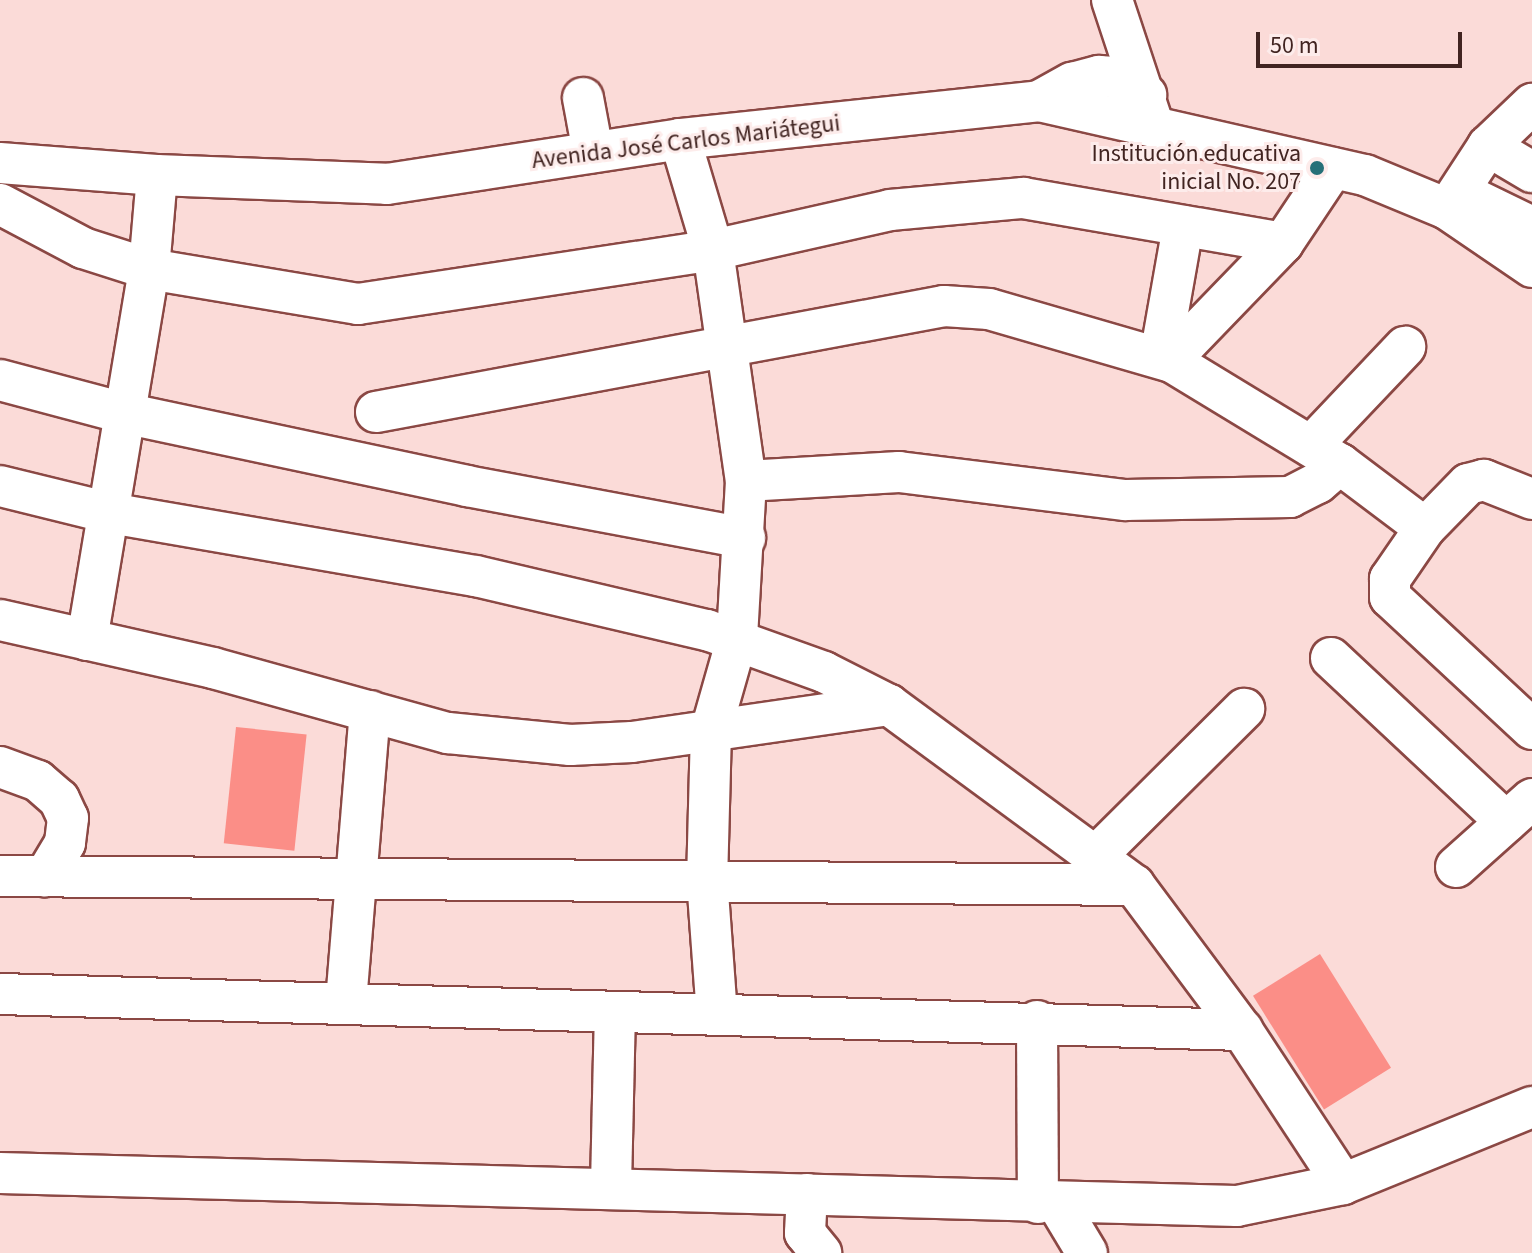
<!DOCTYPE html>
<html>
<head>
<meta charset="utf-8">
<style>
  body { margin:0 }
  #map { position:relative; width:1532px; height:1253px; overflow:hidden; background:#fbdbd8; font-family:"Source Sans 3",sans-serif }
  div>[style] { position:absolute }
  .green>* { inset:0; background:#fb8e87; transform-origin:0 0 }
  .roads { filter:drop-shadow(2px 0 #8b4844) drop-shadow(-2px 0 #8b4844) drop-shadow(0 2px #8b4844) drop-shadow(0 -2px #8b4844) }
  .minor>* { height:40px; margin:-20px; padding:0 20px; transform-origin:20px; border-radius:20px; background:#fff }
  .dots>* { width:22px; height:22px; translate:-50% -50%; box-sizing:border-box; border:4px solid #fdeceb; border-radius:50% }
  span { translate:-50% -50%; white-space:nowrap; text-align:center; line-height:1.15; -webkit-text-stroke:6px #fdeceb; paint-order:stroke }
  .street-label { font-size:24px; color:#412421 }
  .poi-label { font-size:24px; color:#412421 }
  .right { translate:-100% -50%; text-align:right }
  .scale { position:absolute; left:1256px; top:32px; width:206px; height:36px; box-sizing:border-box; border:4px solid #412421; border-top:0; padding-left:10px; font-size:24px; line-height:28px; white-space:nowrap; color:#412421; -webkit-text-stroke:6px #fdeceb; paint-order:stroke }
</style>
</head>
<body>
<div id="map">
  <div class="green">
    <div style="left:236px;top:727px;width:71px;height:117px;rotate:6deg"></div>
    <div style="left:1320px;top:954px;width:134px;height:79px;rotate:58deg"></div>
  </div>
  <div class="roads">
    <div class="minor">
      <div style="left:1112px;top:0;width:131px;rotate:71.7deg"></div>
      <div style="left:583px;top:98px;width:55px;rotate:79.5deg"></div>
      <div style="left:1039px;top:101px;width:38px;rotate:-29deg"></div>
      <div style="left:1072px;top:83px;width:28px;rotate:-15deg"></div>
      <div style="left:1099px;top:76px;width:15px;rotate:4deg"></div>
      <div style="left:1114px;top:77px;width:37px;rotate:29deg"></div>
      <div style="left:680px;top:139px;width:116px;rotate:73.4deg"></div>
      <div style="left:713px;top:250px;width:233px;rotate:81.9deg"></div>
      <div style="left:746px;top:481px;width:158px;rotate:93.3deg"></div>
      <div style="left:737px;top:639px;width:95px;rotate:105.9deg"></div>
      <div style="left:711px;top:730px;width:149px;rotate:91.5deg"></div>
      <div style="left:707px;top:879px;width:136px;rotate:85.8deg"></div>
      <div style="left:1488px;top:146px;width:51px;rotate:30.6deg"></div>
      <div style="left:0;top:163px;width:157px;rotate:4.4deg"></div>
      <div style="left:157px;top:175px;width:230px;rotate:2.2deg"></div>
      <div style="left:387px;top:184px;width:296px;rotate:-8.7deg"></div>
      <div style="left:680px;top:139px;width:361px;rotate:-6deg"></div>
      <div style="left:1039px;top:101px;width:334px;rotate:12.8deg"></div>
      <div style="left:1365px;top:175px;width:89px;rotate:22.5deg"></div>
      <div style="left:1447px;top:209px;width:103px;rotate:34.3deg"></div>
      <div style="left:1460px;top:192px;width:80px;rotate:25.9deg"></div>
      <div style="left:0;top:204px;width:94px;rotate:27.9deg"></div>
      <div style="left:83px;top:248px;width:69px;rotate:17.7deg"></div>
      <div style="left:149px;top:269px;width:212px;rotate:9.5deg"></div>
      <div style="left:358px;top:304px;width:359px;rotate:-8.6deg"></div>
      <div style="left:713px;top:250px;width:181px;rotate:-12.7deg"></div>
      <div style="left:890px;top:210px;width:134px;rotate:-5.2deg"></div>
      <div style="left:1023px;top:198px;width:264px;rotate:9.8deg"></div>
      <div style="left:1447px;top:209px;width:75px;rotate:-56.9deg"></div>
      <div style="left:1488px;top:146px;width:61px;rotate:-43.7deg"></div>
      <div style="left:1160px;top:357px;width:133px;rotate:-80deg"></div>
      <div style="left:1169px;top:361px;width:164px;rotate:-46deg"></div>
      <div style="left:1283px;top:243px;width:90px;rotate:-56.3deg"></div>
      <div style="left:0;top:380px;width:128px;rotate:14.9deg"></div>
      <div style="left:124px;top:413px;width:351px;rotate:12deg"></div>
      <div style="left:467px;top:486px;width:283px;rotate:10.6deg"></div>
      <div style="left:376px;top:412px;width:578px;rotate:-10.57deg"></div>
      <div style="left:944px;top:306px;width:45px;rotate:3.8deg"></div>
      <div style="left:989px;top:309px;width:191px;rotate:16.2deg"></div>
      <div style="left:1172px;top:362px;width:197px;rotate:31.3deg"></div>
      <div style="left:1340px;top:464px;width:106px;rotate:37deg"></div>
      <div style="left:1311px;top:446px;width:137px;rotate:-46.5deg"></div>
      <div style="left:746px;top:481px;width:153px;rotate:-3.4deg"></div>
      <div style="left:899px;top:472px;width:228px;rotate:7.1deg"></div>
      <div style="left:1125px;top:500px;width:165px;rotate:-1deg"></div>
      <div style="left:1290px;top:497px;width:31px;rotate:-27deg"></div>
      <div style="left:1318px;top:483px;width:29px;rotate:-41deg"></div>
      <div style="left:0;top:486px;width:113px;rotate:13.8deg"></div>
      <div style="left:110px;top:513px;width:371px;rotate:9.8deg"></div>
      <div style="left:476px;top:576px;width:237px;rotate:13.2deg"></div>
      <div style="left:707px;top:630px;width:124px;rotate:19.7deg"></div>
      <div style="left:824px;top:672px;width:73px;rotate:26.9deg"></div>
      <div style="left:889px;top:705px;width:304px;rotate:36.3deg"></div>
      <div style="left:1134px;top:885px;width:181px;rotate:53.3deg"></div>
      <div style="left:1242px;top:1030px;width:184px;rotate:56.7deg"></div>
      <div style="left:1532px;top:499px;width:52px;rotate:-158.4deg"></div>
      <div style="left:1484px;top:480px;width:16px;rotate:166deg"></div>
      <div style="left:1468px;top:484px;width:62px;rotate:134.3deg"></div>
      <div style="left:1425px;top:528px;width:62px;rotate:124.5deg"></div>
      <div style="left:1390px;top:579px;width:18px;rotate:90deg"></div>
      <div style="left:1390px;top:597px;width:194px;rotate:42.9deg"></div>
      <div style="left:0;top:620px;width:218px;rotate:12.7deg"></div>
      <div style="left:213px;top:668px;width:244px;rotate:15.5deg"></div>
      <div style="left:448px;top:733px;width:123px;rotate:5.6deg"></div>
      <div style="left:570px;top:745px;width:62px;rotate:-2.8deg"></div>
      <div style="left:632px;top:742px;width:260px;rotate:-8.2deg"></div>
      <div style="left:87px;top:640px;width:376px;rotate:-80.5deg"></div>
      <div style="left:149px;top:269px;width:94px;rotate:-85.1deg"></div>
      <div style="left:1331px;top:658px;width:240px;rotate:43.1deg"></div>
      <div style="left:0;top:767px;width:40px;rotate:20.2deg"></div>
      <div style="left:38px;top:781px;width:28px;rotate:41deg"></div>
      <div style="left:59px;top:799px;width:21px;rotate:65deg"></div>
      <div style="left:68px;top:818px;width:25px;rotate:97deg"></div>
      <div style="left:65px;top:843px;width:39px;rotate:121deg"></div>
      <div style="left:1096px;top:856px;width:209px;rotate:-44.8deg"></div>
      <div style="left:1456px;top:867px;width:102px;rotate:-41.8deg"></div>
      <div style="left:0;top:876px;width:1134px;rotate:0.45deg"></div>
      <div style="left:0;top:994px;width:1243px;rotate:1.66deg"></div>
      <div style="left:346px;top:1002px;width:292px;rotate:-85.3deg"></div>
      <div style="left:1037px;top:1021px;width:182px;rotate:89.7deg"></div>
      <div style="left:0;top:1173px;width:1237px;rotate:1.53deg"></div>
      <div style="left:1237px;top:1206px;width:108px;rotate:-11.7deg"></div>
      <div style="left:1343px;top:1184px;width:204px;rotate:-22.2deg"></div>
      <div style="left:611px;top:1186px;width:173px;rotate:-88.7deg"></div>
      <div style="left:807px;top:1194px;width:39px;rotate:93deg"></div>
      <div style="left:805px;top:1233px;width:26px;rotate:51deg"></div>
      <div style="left:1057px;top:1203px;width:58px;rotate:59deg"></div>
    </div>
  </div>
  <div class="dots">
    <div style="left:1317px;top:168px;background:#267078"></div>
  </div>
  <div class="street-label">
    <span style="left:686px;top:142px;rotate:-7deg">Avenida José Carlos Mariátegui</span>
  </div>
  <div class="poi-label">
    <span class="right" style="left:1301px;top:168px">Institución educativa<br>inicial No. 207</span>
  </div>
  <div class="scale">50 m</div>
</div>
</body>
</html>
